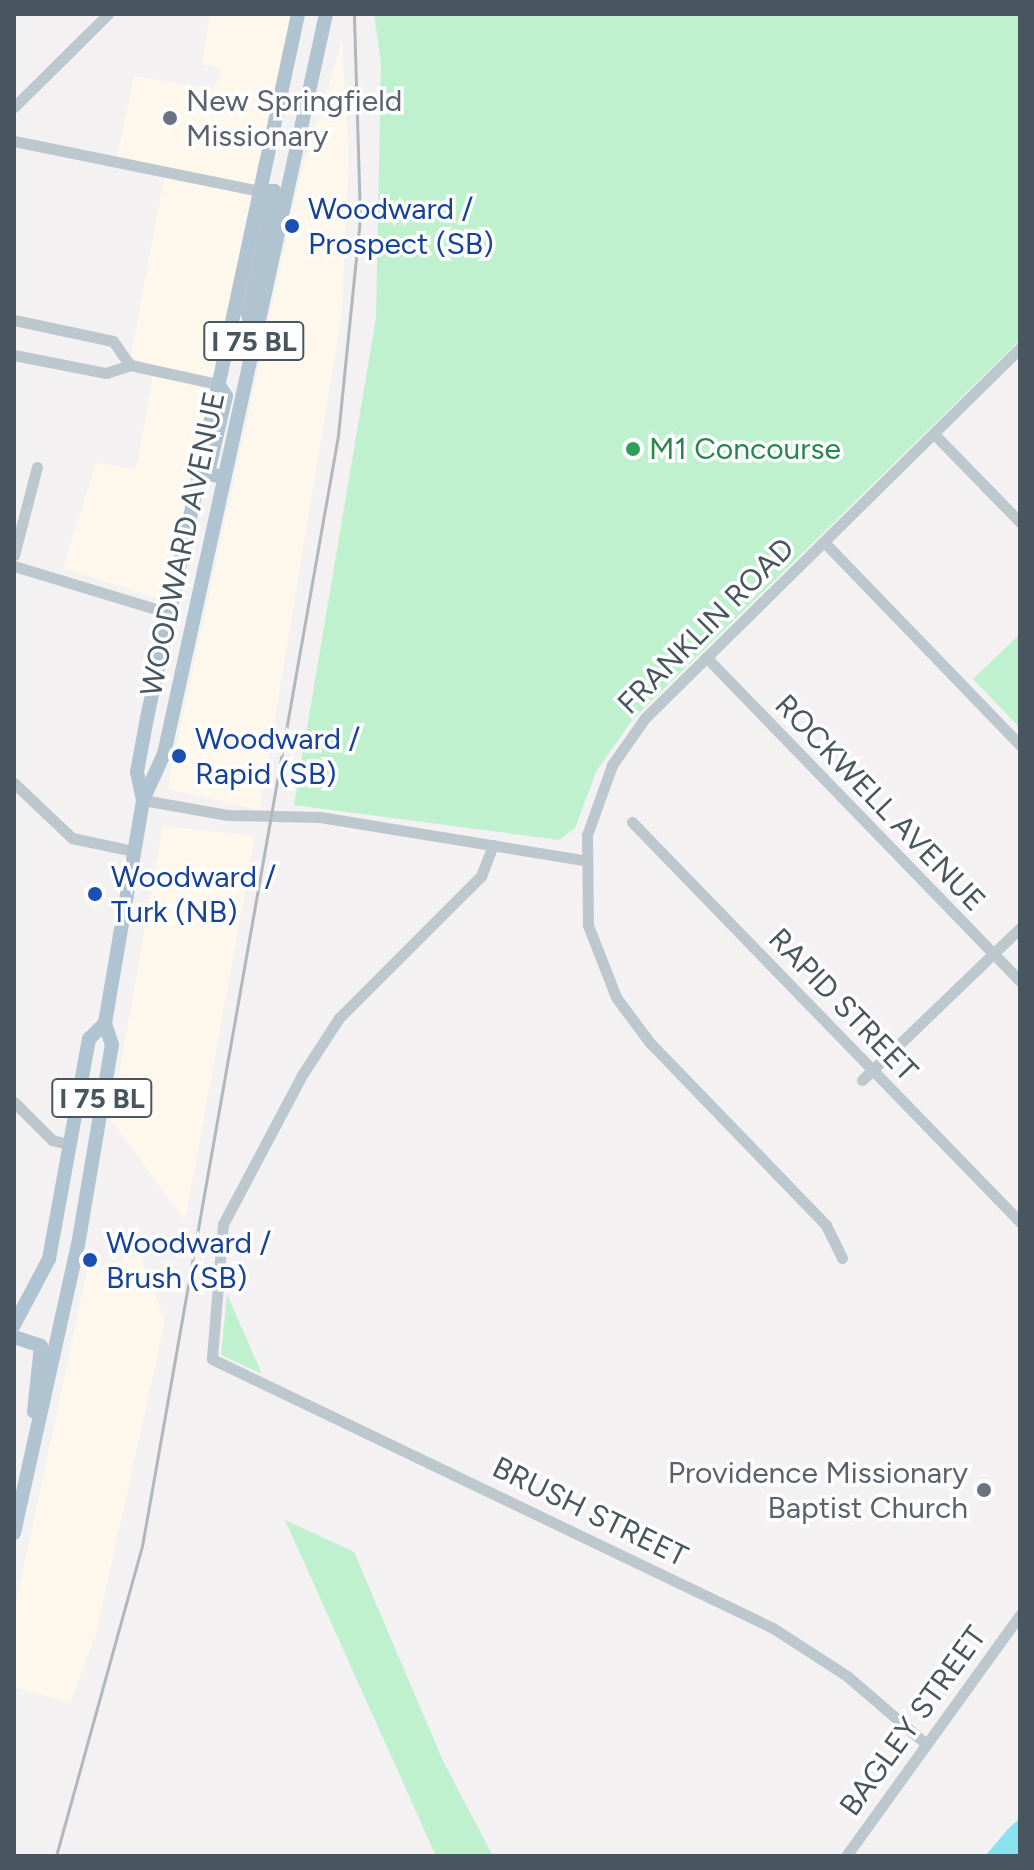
<!DOCTYPE html>
<html>
<head>
<meta charset="utf-8">
<style>
  body { margin:0 }
  #map { position:relative; width:1034px; height:1870px; overflow:hidden; background:#f3f1f1; font-family:Figtree,sans-serif }
  div>[style] { position:absolute }
  .commercial>* { inset:0; background:#fdf7ec }
  .green>* { inset:0; background:#bff1cf }
  .water>* { inset:0; background:#8be2ef }
  .minor>* { height:11px; margin:-5.5px; padding:0 5.5px; transform-origin:5.5px; border-radius:5.5px; background:#bcc7ce }
  .major>* { height:14px; margin:-7px; padding:0 7px; transform-origin:7px; border-radius:7px; background:#b0c3d0 }
  .rail>* { height:3px; margin:-1.5px; padding:0 1.5px; transform-origin:1.5px; border-radius:1.5px; background:#b3b7bb }
  .dots>* { width:22px; height:22px; translate:-50% -50%; box-sizing:border-box; border:4px solid #fff; border-radius:50% }
  span { translate:-50% -50%; white-space:nowrap; text-align:center; line-height:1.15; -webkit-text-stroke:7px #fff; paint-order:stroke }
  .shield-label span { padding:2px 6px; background:#fff; border:2px solid; border-radius:6px; -webkit-text-stroke-width:0 }
  .shield-label { font-size:28px; color:#48565f; font-weight:700 }
  .worship-label { font-size:30px; color:#5b616d }
  .left { translate:0 -50%; text-align:left }
  .right { translate:-100% -50%; text-align:right }
  .transit-label { font-size:30px; color:#164399 }
  .leisure-label { font-size:30px; color:#27864d }
  .street-label { font-size:30px; color:#48565f }
  .frame { position:absolute; inset:0; border:16px solid #48565f; pointer-events:none }
</style>
</head>
<body>
<div id="map">
  <div class="commercial">
    <div style="clip-path:polygon(210px 14px,292px 14px,164px 600px,63px 568px,96px 463px,136px 469px,154px 370px,131px 355px,165px 173px,116px 162px,134px 76px,214px 89px,222px 69px,202px 64px)"></div>
    <div style="clip-path:polygon(342px 42px,349px 153px,342px 313px,260px 810px,167px 789px,298px 185px)"></div>
    <div style="clip-path:polygon(163px 826px,255px 836px,185px 1221px,111px 1120px)"></div>
    <div style="clip-path:polygon(140px 1255px,165px 1321px,96px 1634px,70px 1703px,14px 1687px,14px 1612px,87px 1271px)"></div>
  </div>
  <div class="green">
    <div style="clip-path:polygon(374px 14px,1020px 14px,1020px 340px,633px 719px,597px 770px,575px 828px,559px 840px,294px 805px,376px 318px,381px 63px)"></div>
    <div style="clip-path:polygon(1020px 634px,1020px 725px,1019px 727px,973px 679px)"></div>
    <div style="clip-path:polygon(227px 1294px,262px 1374px,221px 1355px)"></div>
    <div style="clip-path:polygon(285px 1520px,354px 1552px,444px 1763px,493px 1856px,436px 1856px)"></div>
  </div>
  <div class="water">
    <div style="clip-path:polygon(1020px 1818px,1020px 1856px,985px 1856px,1009px 1828px)"></div>
  </div>
  <div class="minor">
    <div style="left:14px;top:107px;width:132px;rotate:-44.7deg"></div>
    <div style="left:14px;top:141px;width:250px;rotate:11.5deg"></div>
    <div style="left:14px;top:320px;width:101px;rotate:12deg"></div>
    <div style="left:113px;top:341px;width:29px;rotate:55deg"></div>
    <div style="left:14px;top:355px;width:94px;rotate:11.1deg"></div>
    <div style="left:106px;top:373px;width:25px;rotate:-18deg"></div>
    <div style="left:130px;top:365px;width:90px;rotate:12.2deg"></div>
    <div style="left:934px;top:434px;width:123px;rotate:45.7deg"></div>
    <div style="left:824px;top:542px;width:282px;rotate:46deg"></div>
    <div style="left:14px;top:555px;width:91px;rotate:-75.4deg"></div>
    <div style="left:14px;top:566px;width:162px;rotate:16.9deg"></div>
    <div style="left:706px;top:657px;width:451px;rotate:45.9deg"></div>
    <div style="left:14px;top:783px;width:80px;rotate:43.5deg"></div>
    <div style="left:72px;top:838px;width:62px;rotate:12deg"></div>
    <div style="left:143px;top:800px;width:85px;rotate:10.1deg"></div>
    <div style="left:227px;top:815px;width:93px;rotate:1.2deg"></div>
    <div style="left:320px;top:817px;width:267px;rotate:9.3deg"></div>
    <div style="left:632px;top:822px;width:557px;rotate:45.87deg"></div>
    <div style="left:493px;top:845px;width:33px;rotate:111deg"></div>
    <div style="left:481px;top:876px;width:201px;rotate:135deg"></div>
    <div style="left:339px;top:1018px;width:68px;rotate:123deg"></div>
    <div style="left:302px;top:1075px;width:169px;rotate:117.9deg"></div>
    <div style="left:223px;top:1224px;width:135px;rotate:94.7deg"></div>
    <div style="left:212px;top:1359px;width:622px;rotate:25.62deg"></div>
    <div style="left:773px;top:1628px;width:88px;rotate:33deg"></div>
    <div style="left:847px;top:1676px;width:103px;rotate:40.7deg"></div>
    <div style="left:862px;top:1080px;width:219px;rotate:-43.9deg"></div>
    <div style="left:14px;top:1102px;width:54px;rotate:45deg"></div>
    <div style="left:52px;top:1140px;width:16px;rotate:14deg"></div>
    <div style="left:842px;top:1258px;width:37px;rotate:-116deg"></div>
    <div style="left:826px;top:1225px;width:253px;rotate:-134deg"></div>
    <div style="left:650px;top:1043px;width:57px;rotate:-126.5deg"></div>
    <div style="left:616px;top:997px;width:77px;rotate:-111.3deg"></div>
    <div style="left:588px;top:925px;width:90px;rotate:-90.6deg"></div>
    <div style="left:587px;top:835px;width:74px;rotate:-70.3deg"></div>
    <div style="left:612px;top:765px;width:57px;rotate:-54.9deg"></div>
    <div style="left:645px;top:718px;width:527px;rotate:-44.62deg"></div>
    <div style="left:846px;top:1856px;width:297px;rotate:-54.2deg"></div>
  </div>
  <div class="major">
    <div style="left:253px;top:333px;width:20px;rotate:-105deg"></div>
    <div style="left:248px;top:314px;width:126px;rotate:-78.1deg"></div>
    <div style="left:274px;top:191px;width:15px;rotate:180deg"></div>
    <div style="left:218px;top:384px;width:14px;rotate:56deg"></div>
    <div style="left:226px;top:396px;width:79px;rotate:103.2deg"></div>
    <div style="left:208px;top:473px;width:17px;rotate:17deg"></div>
    <div style="left:143px;top:800px;width:29px;rotate:-102deg"></div>
    <div style="left:137px;top:772px;width:55px;rotate:-79.5deg"></div>
    <div style="left:147px;top:718px;width:720px;rotate:-77.89deg"></div>
    <div style="left:14px;top:1325px;width:75px;rotate:-62.1deg"></div>
    <div style="left:49px;top:1259px;width:224px;rotate:-79.7deg"></div>
    <div style="left:89px;top:1039px;width:23px;rotate:-45deg"></div>
    <div style="left:14px;top:1337px;width:28px;rotate:18deg"></div>
    <div style="left:41px;top:1346px;width:66px;rotate:96.1deg"></div>
    <div style="left:14px;top:1533px;width:295px;rotate:-77.5deg"></div>
    <div style="left:78px;top:1245px;width:203px;rotate:-80.4deg"></div>
    <div style="left:112px;top:1045px;width:23px;rotate:-108deg"></div>
    <div style="left:105px;top:1023px;width:226px;rotate:-80.3deg"></div>
    <div style="left:143px;top:800px;width:51px;rotate:-65.5deg"></div>
    <div style="left:164px;top:754px;width:758px;rotate:-77.65deg"></div>
  </div>
  <div class="rail">
    <div style="left:56px;top:1856px;width:322px;rotate:-74.5deg"></div>
    <div style="left:142px;top:1546px;width:1128px;rotate:-79.99deg"></div>
    <div style="left:338px;top:435px;width:217px;rotate:-84.2deg"></div>
    <div style="left:360px;top:219px;width:205px;rotate:-91.7deg"></div>
  </div>
  <div class="dots">
    <div style="left:170px;top:118px;background:#6b7280"></div>
    <div style="left:292px;top:226px;background:#1a4fb4"></div>
    <div style="left:633px;top:449px;background:#2e9e5b"></div>
    <div style="left:179px;top:756px;background:#1a4fb4"></div>
    <div style="left:95px;top:894px;background:#1a4fb4"></div>
    <div style="left:90px;top:1260px;background:#1a4fb4"></div>
    <div style="left:984px;top:1490px;background:#6b7280"></div>
  </div>
  <div class="shield-label">
    <span style="left:254px;top:341px">I 75 BL</span>
    <span style="left:102px;top:1098px">I 75 BL</span>
  </div>
  <div class="worship-label">
    <span class="left" style="left:186px;top:118px">New Springfield<br>Missionary</span>
    <span class="right" style="left:968px;top:1490px">Providence Missionary<br>Baptist Church</span>
  </div>
  <div class="transit-label">
    <span class="left" style="left:308px;top:226px">Woodward /<br>Prospect (SB)</span>
    <span class="left" style="left:195px;top:756px">Woodward /<br>Rapid (SB)</span>
    <span class="left" style="left:111px;top:894px">Woodward /<br>Turk (NB)</span>
    <span class="left" style="left:106px;top:1260px">Woodward /<br>Brush (SB)</span>
  </div>
  <div class="leisure-label">
    <span class="left" style="left:649px;top:449px">M1 Concourse</span>
  </div>
  <div class="street-label">
    <span style="left:183px;top:544px;rotate:-78deg">WOODWARD AVENUE</span>
    <span style="left:706px;top:626px;rotate:-45deg">FRANKLIN ROAD</span>
    <span style="left:880px;top:803px;rotate:46deg">ROCKWELL AVENUE</span>
    <span style="left:843px;top:1005px;rotate:46deg">RAPID STREET</span>
    <span style="left:590px;top:1512px;rotate:26deg">BRUSH STREET</span>
    <span style="left:913px;top:1721px;rotate:-54deg">BAGLEY STREET</span>
  </div>
  <div class="frame"></div>
</div>
</body>
</html>
